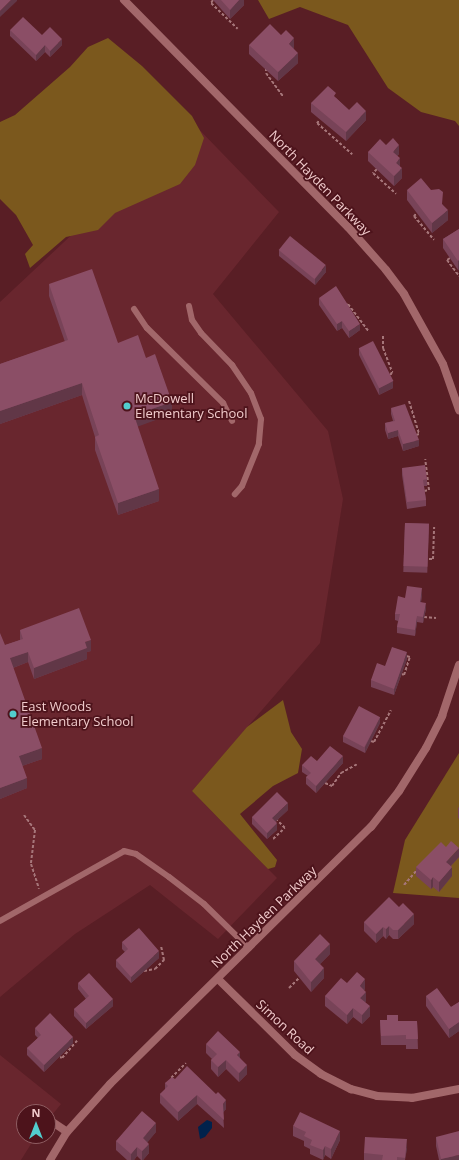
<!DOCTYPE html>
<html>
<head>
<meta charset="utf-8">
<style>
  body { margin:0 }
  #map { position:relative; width:459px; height:1160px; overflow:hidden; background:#591e25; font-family:"Open Sans",sans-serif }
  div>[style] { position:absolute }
  .built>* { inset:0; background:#69262e }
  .forest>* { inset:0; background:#7b581d }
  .water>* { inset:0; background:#01224c }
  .path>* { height:2px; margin-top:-1px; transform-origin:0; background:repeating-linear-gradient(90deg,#a6767a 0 3px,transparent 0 5px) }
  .lane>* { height:6px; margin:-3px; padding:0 3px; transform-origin:3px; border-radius:3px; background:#a2676a }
  .street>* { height:8px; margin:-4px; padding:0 4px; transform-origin:4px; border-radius:4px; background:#a2676a }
  .wall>* { inset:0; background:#784358; transform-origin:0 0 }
  .shaded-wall>* { inset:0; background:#613747; transform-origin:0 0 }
  .building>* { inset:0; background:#8b4e66; transform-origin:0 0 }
  .dots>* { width:11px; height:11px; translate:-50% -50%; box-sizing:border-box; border:2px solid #4d131b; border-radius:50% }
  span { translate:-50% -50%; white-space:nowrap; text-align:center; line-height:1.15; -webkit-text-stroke:3.5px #4d131b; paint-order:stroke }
  .street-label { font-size:13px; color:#f1cbcc }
  .poi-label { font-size:13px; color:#f1cbcc }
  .left { translate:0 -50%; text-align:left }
  .north { position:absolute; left:16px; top:1104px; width:40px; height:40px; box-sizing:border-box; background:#4d131b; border:1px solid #8f5d62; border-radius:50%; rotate:0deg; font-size:11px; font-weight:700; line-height:16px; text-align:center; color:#f1cbcc }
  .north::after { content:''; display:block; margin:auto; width:14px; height:18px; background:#52cdce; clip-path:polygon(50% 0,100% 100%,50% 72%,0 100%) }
</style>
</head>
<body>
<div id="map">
  <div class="built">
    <div style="clip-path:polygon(192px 122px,279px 212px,213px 294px,328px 431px,343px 499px,320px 643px,192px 791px,277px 878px,218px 939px,150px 885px,75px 934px,0 997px,0 302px)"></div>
    <div style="clip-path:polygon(0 1055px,61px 1104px,48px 1120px,48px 1112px,24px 1112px,24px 1136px,36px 1136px,21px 1160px,0 1160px)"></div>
  </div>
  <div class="forest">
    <div style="clip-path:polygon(258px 0,459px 0,459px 126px,455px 121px,421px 112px,388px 88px,348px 25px,300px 7px,269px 19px)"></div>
    <div style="clip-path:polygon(108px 38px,142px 66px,192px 116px,204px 138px,195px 165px,180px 184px,115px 213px,98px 230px,66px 237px,30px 268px,25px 254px,33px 245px,16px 215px,0 199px,0 122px,15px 115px,70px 67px,88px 47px)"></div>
    <div style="clip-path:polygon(283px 700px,291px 732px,302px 749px,298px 773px,273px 786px,240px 814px,277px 860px,275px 867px,268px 869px,192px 791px,247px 727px)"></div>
    <div style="clip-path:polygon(459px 753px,459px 898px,393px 893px,405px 840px)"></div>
  </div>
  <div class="water">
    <div style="clip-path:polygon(207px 1120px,212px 1122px,212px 1128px,205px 1137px,200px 1139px,198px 1127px)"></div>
  </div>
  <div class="path">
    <div style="left:213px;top:0;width:4px;rotate:124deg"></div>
    <div style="left:211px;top:3px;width:37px;rotate:44deg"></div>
    <div style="left:266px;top:68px;width:5px;rotate:90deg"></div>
    <div style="left:266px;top:73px;width:29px;rotate:54deg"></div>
    <div style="left:319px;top:121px;width:3px;rotate:135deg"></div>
    <div style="left:317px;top:123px;width:47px;rotate:41.5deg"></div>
    <div style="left:377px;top:169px;width:6px;rotate:135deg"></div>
    <div style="left:373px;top:173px;width:31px;rotate:42deg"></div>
    <div style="left:416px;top:214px;width:3px;rotate:135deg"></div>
    <div style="left:414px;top:216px;width:31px;rotate:50deg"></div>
    <div style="left:450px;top:258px;width:4px;rotate:146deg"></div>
    <div style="left:447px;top:260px;width:20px;rotate:53deg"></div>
    <div style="left:346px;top:305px;width:2px;rotate:-27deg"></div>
    <div style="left:348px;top:304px;width:34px;rotate:53deg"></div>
    <div style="left:383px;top:336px;width:12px;rotate:90deg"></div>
    <div style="left:383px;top:348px;width:26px;rotate:69deg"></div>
    <div style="left:392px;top:372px;width:7px;rotate:117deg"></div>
    <div style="left:409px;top:401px;width:34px;rotate:73deg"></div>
    <div style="left:419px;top:434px;width:3px;rotate:162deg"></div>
    <div style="left:424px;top:491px;width:5px;rotate:-11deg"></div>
    <div style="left:429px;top:490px;width:31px;rotate:-97deg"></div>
    <div style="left:429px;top:559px;width:4px"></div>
    <div style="left:433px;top:559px;width:32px;rotate:-88deg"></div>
    <div style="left:424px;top:617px;width:12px;rotate:5deg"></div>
    <div style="left:402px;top:674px;width:2px;rotate:27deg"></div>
    <div style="left:404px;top:675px;width:19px;rotate:-72deg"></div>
    <div style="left:410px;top:657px;width:4px;rotate:-166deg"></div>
    <div style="left:371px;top:741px;width:3px;rotate:18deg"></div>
    <div style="left:374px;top:742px;width:36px;rotate:-62deg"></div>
    <div style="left:325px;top:783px;width:8px;rotate:23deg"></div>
    <div style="left:332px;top:786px;width:16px;rotate:-55deg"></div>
    <div style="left:341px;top:773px;width:18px;rotate:-29deg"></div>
    <div style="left:24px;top:815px;width:19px;rotate:54deg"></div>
    <div style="left:35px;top:830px;width:34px;rotate:97deg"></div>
    <div style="left:31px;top:864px;width:26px;rotate:72deg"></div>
    <div style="left:273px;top:839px;width:16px;rotate:-43deg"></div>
    <div style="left:285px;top:828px;width:11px;rotate:-135deg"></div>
    <div style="left:404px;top:885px;width:20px;rotate:-49deg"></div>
    <div style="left:144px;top:971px;width:11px;rotate:-10deg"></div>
    <div style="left:155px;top:969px;width:13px;rotate:-45deg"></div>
    <div style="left:164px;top:960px;width:14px;rotate:-102deg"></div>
    <div style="left:289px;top:988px;width:16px;rotate:-45deg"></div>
    <div style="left:60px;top:1057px;width:2px;rotate:27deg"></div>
    <div style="left:62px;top:1058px;width:23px;rotate:-49deg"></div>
    <div style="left:171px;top:1078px;width:21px;rotate:-45deg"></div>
  </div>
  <div class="lane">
    <div style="left:189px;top:306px;width:14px;rotate:78deg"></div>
    <div style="left:192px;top:320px;width:16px;rotate:55deg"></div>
    <div style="left:201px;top:333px;width:45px;rotate:45.9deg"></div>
    <div style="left:232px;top:365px;width:34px;rotate:56deg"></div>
    <div style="left:251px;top:393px;width:28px;rotate:69deg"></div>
    <div style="left:261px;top:419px;width:25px;rotate:95deg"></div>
    <div style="left:259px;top:444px;width:45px;rotate:112deg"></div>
    <div style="left:242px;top:486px;width:11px;rotate:131deg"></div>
    <div style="left:134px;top:309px;width:23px;rotate:56deg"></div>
    <div style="left:147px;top:328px;width:107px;rotate:44.6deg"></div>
    <div style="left:223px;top:403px;width:20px;rotate:63deg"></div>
    <div style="left:0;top:921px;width:142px;rotate:-29.4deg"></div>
    <div style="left:124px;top:851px;width:12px;rotate:14deg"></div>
    <div style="left:136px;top:854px;width:40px;rotate:34.9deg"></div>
    <div style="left:169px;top:877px;width:44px;rotate:37.6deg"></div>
    <div style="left:204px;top:904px;width:63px;rotate:44.4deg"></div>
  </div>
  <div class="street">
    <div style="left:124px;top:0;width:319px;rotate:45.4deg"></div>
    <div style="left:348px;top:227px;width:57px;rotate:48.5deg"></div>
    <div style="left:386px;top:270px;width:30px;rotate:53deg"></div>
    <div style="left:404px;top:294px;width:80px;rotate:60.9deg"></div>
    <div style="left:443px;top:364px;width:49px;rotate:70.8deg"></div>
    <div style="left:218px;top:979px;width:108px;rotate:44.6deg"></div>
    <div style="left:295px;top:1055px;width:32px;rotate:36deg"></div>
    <div style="left:321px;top:1074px;width:34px;rotate:27deg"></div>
    <div style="left:351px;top:1089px;width:27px;rotate:15deg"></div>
    <div style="left:377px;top:1096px;width:35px;rotate:3deg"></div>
    <div style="left:412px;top:1098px;width:48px;rotate:-10.8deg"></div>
    <div style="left:48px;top:1119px;width:23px;rotate:34deg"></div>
    <div style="left:50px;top:1160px;width:33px;rotate:-59deg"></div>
    <div style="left:67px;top:1132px;width:64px;rotate:-48.1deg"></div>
    <div style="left:110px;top:1084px;width:366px;rotate:-44.6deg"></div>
    <div style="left:371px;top:827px;width:46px;rotate:-52.1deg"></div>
    <div style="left:399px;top:791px;width:51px;rotate:-57.9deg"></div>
    <div style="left:426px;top:748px;width:36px;rotate:-63deg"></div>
    <div style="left:442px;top:716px;width:54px;rotate:-71.6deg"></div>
  </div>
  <div class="wall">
    <div style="clip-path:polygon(213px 0,244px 0,244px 5px,230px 19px)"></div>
    <div style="clip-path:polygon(10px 30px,42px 35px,62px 45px,50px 57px,45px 52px,36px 61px,10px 36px)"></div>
    <div style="clip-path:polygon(249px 45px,294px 48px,293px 49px,298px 63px,278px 81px,249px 54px)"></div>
    <div style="clip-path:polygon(336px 98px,349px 110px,366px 120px,346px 141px,311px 112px,311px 103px)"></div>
    <div style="clip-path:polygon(386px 145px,399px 154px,397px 156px,402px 178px,394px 186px,368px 161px,368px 152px)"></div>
    <div style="clip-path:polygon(407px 190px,442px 204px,448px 220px,432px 233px,407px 200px)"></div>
    <div style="clip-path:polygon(459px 229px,458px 270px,443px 248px,443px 239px)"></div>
    <div style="clip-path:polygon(279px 250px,326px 272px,315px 285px,279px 256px)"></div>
    <div style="clip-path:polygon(49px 284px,118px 343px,146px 358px,172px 414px,137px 426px,159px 501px,118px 515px,95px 450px,95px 437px,82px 395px,0 424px,0 364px,65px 342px,49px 296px)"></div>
    <div style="clip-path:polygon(319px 298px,360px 330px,349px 338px,342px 328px,337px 331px,319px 305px)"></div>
    <div style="clip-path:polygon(359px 348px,393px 388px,379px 395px,359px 355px)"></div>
    <div style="clip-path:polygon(391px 408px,419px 446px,403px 451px,398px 436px,388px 439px,385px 430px,385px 423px,393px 421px,391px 414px)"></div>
    <div style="clip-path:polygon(402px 468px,427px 479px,427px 486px,424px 486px,426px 500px,426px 506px,407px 509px,402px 475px)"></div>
    <div style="left:405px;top:523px;width:24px;height:49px;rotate:2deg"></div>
    <div style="clip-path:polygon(422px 595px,421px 602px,426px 609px,423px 623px,417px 622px,415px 636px,397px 633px,397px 627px,398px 621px,395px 620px,395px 614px,405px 598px)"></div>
    <div style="clip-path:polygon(20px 630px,91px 651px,87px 652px,87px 659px,34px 679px,28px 662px,13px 668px,42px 759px,22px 766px,27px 788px,0 799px,5px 645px,20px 640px)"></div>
    <div style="clip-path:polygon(407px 659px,394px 695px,371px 687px,371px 680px,385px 666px)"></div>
    <div style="clip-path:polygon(380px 723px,365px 753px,343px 742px,343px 736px)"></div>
    <div style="clip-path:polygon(317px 761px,343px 763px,316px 793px,306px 784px,306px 777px,308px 776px,302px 772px,302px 765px)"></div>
    <div style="clip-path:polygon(459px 807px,459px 819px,458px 818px,458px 808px)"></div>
    <div style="clip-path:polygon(288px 810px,276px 821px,277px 830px,267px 839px,252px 824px,252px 817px)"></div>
    <div style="clip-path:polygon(459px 857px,451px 866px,452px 876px,439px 892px,433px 887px,431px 889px,416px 876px,416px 867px)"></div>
    <div style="clip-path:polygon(364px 922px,414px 924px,398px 939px,393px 939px,389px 935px,386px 939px,383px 936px,376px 943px,364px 931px)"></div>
    <div style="clip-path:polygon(122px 942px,159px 958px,131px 983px,116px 967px,116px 960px,125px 952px,122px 949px)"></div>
    <div style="clip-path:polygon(330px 954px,320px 964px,324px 978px,311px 992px,294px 971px,294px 961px)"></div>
    <div style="clip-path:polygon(78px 983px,113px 1006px,86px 1029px,74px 1016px,74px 1009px,86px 999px,78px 989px)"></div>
    <div style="clip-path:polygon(347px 983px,365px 989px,364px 990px,366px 1001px,365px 1002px,370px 1016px,362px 1024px,353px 1017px,347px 1024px,325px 1006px,325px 996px)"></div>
    <div style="clip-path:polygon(426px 996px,451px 1007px,459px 1002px,459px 1031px,449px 1038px,426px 1006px)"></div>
    <div style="clip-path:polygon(380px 1020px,398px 1021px,417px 1021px,418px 1049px,406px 1049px,406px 1045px,381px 1045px)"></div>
    <div style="clip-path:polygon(35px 1028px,73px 1043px,44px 1072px,27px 1055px,27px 1048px,38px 1038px,35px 1035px)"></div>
    <div style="clip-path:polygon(206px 1044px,240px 1058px,247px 1074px,239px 1082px,226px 1069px,218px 1077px,211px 1069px,211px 1060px,212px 1059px,206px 1053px)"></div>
    <div style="clip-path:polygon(175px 1079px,226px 1109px,223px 1112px,224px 1128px,197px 1104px,178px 1121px,160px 1103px,160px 1094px,165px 1090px,165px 1083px)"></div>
    <div style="clip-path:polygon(293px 1126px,340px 1140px,331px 1159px,325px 1155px,323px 1160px,310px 1154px,310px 1149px,304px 1146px,304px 1141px,293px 1136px)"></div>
    <div style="clip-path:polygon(156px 1132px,147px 1142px,149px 1153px,143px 1160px,141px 1160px,137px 1156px,134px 1160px,127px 1160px,116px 1150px,116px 1141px)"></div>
    <div style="clip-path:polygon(436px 1137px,459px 1160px,439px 1160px,436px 1146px)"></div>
    <div style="clip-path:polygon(407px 1148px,405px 1160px,364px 1160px,364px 1153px)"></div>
  </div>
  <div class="shaded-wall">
    <div style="clip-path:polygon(11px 0,17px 0,17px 1px,0 17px,0 11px)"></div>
    <div style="clip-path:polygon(239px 0,244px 0,244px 5px,230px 19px,230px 10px)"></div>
    <div style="clip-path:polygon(294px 38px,294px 48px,289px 53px,289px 44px)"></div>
    <div style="clip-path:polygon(62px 39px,62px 45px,50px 57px,50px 51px)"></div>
    <div style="clip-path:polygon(45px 45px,45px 52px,36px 61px,36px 55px)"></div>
    <div style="clip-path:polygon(298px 53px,298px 63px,278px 81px,278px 72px)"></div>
    <div style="clip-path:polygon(366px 111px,366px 120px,346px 141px,346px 132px)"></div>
    <div style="clip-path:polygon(399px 145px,399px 154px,393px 161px,393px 152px)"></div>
    <div style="clip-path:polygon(400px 158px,400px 168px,396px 163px)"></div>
    <div style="clip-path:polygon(402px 168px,402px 178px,394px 186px,394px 176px)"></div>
    <div style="clip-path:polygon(448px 210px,448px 220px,432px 233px,432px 223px)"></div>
    <div style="left:459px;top:260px;width:10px;height:1px;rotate:90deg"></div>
    <div style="clip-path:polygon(326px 265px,326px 272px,315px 285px,315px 279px)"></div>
    <div style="clip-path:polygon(342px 321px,342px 328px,337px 331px,337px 324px)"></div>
    <div style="clip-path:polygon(360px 324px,360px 330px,349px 338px,349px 331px)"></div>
    <div style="clip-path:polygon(393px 381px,393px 388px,379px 395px,379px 388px)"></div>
    <div style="clip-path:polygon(82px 383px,82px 395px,0 424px,0 411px)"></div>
    <div style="clip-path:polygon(172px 402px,172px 414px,134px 428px,134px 415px)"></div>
    <div style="clip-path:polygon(398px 430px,398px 436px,388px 439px,388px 433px)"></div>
    <div style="clip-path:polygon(419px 440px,419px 446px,403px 451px,403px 444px)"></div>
    <div style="clip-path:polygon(159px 489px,159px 501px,118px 515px,118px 503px)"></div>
    <div style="clip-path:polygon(422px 588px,422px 595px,420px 608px,420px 602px)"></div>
    <div style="clip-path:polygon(426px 603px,426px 609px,423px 623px,423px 617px)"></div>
    <div style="clip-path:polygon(417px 616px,417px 622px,415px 636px,415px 630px)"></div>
    <div style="clip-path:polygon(91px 640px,91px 651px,87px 652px,87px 659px,34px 679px,34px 668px,85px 642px)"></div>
    <div style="clip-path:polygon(28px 652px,28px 662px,10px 669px,10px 658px)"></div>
    <div style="clip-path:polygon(407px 652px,407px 659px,394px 695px,394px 689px)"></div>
    <div style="clip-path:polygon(380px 717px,380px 723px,365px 753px,365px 747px)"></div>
    <div style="clip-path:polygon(42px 748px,42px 759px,19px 767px,19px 756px)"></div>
    <div style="clip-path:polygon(343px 756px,343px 763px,316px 793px,316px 786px)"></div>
    <div style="clip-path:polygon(27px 778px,27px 788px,0 799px,0 788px)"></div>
    <div style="clip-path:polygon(288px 803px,288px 810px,272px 825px,272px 818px)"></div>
    <div style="clip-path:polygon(277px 823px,277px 830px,267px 839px,267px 833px)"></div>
    <div style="clip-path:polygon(459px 848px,459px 857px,446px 871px,446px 862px)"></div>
    <div style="clip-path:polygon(452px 867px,452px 876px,439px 892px,439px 882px)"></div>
    <div style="clip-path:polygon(433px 877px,433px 887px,431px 889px,431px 880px)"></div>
    <div style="clip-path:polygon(414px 914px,414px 924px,398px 939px,398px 930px)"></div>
    <div style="clip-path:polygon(389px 926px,389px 935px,386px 939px,386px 929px)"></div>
    <div style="clip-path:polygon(383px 927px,383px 936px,376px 943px,376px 934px)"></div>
    <div style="clip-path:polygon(330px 944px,330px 954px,315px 969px,315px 959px)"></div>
    <div style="clip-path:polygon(159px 951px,159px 958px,131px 983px,131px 977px)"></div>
    <div style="clip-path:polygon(324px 968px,324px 978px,311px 992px,311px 982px)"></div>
    <div style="clip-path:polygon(365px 979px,365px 989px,360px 996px,360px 986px)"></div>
    <div style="clip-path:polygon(366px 992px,366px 1001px,360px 1008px,360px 998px)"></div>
    <div style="clip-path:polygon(113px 999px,113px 1006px,86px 1029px,86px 1023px)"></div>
    <div style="clip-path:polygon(370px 1006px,370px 1016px,362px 1024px,362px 1015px)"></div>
    <div style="clip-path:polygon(353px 1008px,353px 1017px,347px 1024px,347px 1015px)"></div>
    <div style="clip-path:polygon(459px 1022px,459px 1031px,449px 1038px,449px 1029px)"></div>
    <div style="clip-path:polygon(73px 1037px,73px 1043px,44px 1072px,44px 1065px)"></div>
    <div style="clip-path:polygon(240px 1052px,240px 1062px,237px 1055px)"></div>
    <div style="clip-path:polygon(226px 1060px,226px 1069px,218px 1077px,218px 1067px)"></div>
    <div style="clip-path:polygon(247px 1065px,247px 1074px,239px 1082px,239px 1073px)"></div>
    <div style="clip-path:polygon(197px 1095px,197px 1104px,178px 1121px,178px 1112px)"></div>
    <div style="clip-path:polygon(226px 1100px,226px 1109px,223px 1113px,223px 1104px)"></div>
    <div style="clip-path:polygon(156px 1123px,156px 1132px,143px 1148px,143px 1138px)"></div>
    <div style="clip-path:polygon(340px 1131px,340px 1140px,331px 1159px,331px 1149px)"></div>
    <div style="clip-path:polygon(407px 1139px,407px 1148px,405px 1160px)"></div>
    <div style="clip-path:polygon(149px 1144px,149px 1153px,143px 1160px,142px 1160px,142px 1151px)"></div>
    <div style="clip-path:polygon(325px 1146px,325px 1155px,323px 1160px,323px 1150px)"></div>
    <div style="clip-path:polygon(137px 1147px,137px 1156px,134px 1160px,131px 1160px,131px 1154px)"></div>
    <div style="clip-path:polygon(459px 1155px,459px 1160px,441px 1160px,441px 1159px)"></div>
  </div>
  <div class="building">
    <div style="clip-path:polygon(0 0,11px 0,0 11px)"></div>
    <div style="clip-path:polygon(221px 0,239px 0,230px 10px)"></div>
    <div style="clip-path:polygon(23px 17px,42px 35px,50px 27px,62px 39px,50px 51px,45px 45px,36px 55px,10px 30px)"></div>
    <div style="clip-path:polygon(270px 24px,281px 35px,286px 30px,294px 38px,289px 44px,298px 53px,278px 72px,249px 45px)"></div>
    <div style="clip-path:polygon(328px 86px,336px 93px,334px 96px,349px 110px,357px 102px,366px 111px,346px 132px,311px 103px)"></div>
    <div style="clip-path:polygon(393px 138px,399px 145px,393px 152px,400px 158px,396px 163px,402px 168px,394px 176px,368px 152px,380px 139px,386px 145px)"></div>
    <div style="clip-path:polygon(421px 178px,431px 190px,439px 189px,443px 192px,442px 204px,448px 210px,432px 223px,407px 190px)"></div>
    <div style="clip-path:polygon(459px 229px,459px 260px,458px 261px,443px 239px)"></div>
    <div style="left:290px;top:236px;width:46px;height:18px;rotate:39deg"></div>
    <div style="clip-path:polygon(92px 269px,118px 343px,138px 335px,146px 358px,155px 354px,172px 402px,134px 415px,159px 489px,118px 503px,95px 437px,99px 435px,82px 383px,0 411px,0 364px,68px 340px,49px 284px)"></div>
    <div style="clip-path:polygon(336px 286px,360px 324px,349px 331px,342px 321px,337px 324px,319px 298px)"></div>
    <div style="left:373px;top:341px;width:45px;height:16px;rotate:63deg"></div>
    <div style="clip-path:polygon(405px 404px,419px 440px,403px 444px,398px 430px,388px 433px,385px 423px,395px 421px,391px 408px)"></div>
    <div style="clip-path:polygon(425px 465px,427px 479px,423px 480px,426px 500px,407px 502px,402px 468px)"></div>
    <div style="left:405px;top:523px;width:24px;height:43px;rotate:2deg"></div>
    <div style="clip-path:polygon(407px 586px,422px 588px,420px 602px,426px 603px,423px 617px,417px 616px,415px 630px,397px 627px,400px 614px,395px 614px,398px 596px,405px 598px)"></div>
    <div style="clip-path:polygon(79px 608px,91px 640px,85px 642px,87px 648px,34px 668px,28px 652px,10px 658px,42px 748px,19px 756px,27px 778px,0 788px,0 633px,5px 645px,23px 639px,20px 630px)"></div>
    <div style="clip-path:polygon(392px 647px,407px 652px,394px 689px,371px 680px,377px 663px,385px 666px)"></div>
    <div style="left:359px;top:706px;width:24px;height:34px;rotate:28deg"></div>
    <div style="clip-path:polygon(330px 746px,343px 756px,316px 786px,306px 777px,311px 773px,302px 765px,311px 756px,317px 761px)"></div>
    <div style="clip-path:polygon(277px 792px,288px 803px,272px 818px,277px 823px,267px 833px,252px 817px)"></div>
    <div style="clip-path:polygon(451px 841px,459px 848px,446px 862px,452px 867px,439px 882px,433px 877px,431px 880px,416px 867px,441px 842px,446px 847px)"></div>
    <div style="clip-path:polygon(389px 897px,399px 907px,403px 903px,414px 914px,398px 930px,393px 930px,389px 926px,386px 929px,383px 927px,376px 934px,364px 922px)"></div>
    <div style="clip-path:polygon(139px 928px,159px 951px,131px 977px,116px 960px,128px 949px,122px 942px)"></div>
    <div style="clip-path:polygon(320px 934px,330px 944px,315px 959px,324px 968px,311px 982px,294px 961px)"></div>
    <div style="clip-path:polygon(357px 972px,365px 979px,360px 986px,366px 992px,360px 998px,370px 1006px,362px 1015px,353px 1008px,347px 1015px,325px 996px,341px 978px,347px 983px)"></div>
    <div style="clip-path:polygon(89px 973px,113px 999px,86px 1023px,74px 1009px,89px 996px,78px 983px)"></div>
    <div style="clip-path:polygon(437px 988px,451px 1007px,459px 1002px,459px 1022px,449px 1029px,426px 996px)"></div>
    <div style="clip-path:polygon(50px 1013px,73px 1037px,44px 1065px,27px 1048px,41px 1035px,35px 1028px)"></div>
    <div style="clip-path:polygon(387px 1015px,398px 1015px,398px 1021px,417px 1021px,418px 1039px,406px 1039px,406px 1035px,381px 1036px,380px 1020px,387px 1020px)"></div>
    <div style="clip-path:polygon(218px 1031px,240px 1052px,237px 1055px,247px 1065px,239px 1073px,226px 1060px,218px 1067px,211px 1060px,217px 1054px,206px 1044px)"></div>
    <div style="clip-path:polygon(187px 1066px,216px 1094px,218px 1092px,226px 1100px,223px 1104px,224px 1120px,197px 1095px,178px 1112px,160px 1094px,168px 1086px,165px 1083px,172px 1077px,175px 1079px)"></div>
    <div style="clip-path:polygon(142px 1111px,156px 1123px,143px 1138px,149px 1144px,142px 1151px,137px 1147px,131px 1154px,116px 1141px)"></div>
    <div style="clip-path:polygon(300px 1112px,340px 1131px,331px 1149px,325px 1146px,323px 1150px,310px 1145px,312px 1140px,304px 1136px,306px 1132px,293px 1126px)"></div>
    <div style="clip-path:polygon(459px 1131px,459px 1155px,441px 1159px,436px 1137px)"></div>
    <div style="clip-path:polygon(365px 1137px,407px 1139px,405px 1158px,397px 1157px,397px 1160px,382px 1160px,383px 1155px,364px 1153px)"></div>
  </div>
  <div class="dots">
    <div style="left:127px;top:406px;background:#52cdce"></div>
    <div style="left:13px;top:714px;background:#52cdce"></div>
  </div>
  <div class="street-label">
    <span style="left:320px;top:183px;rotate:46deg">North Hayden Parkway</span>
    <span style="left:264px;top:917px;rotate:-44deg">North Hayden Parkway</span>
    <span style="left:285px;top:1027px;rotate:43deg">Simon Road</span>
  </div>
  <div class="poi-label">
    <span class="left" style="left:135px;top:406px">McDowell<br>Elementary School</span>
    <span class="left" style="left:21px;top:714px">East Woods<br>Elementary School</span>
  </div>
  <div class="north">N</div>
</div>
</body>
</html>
